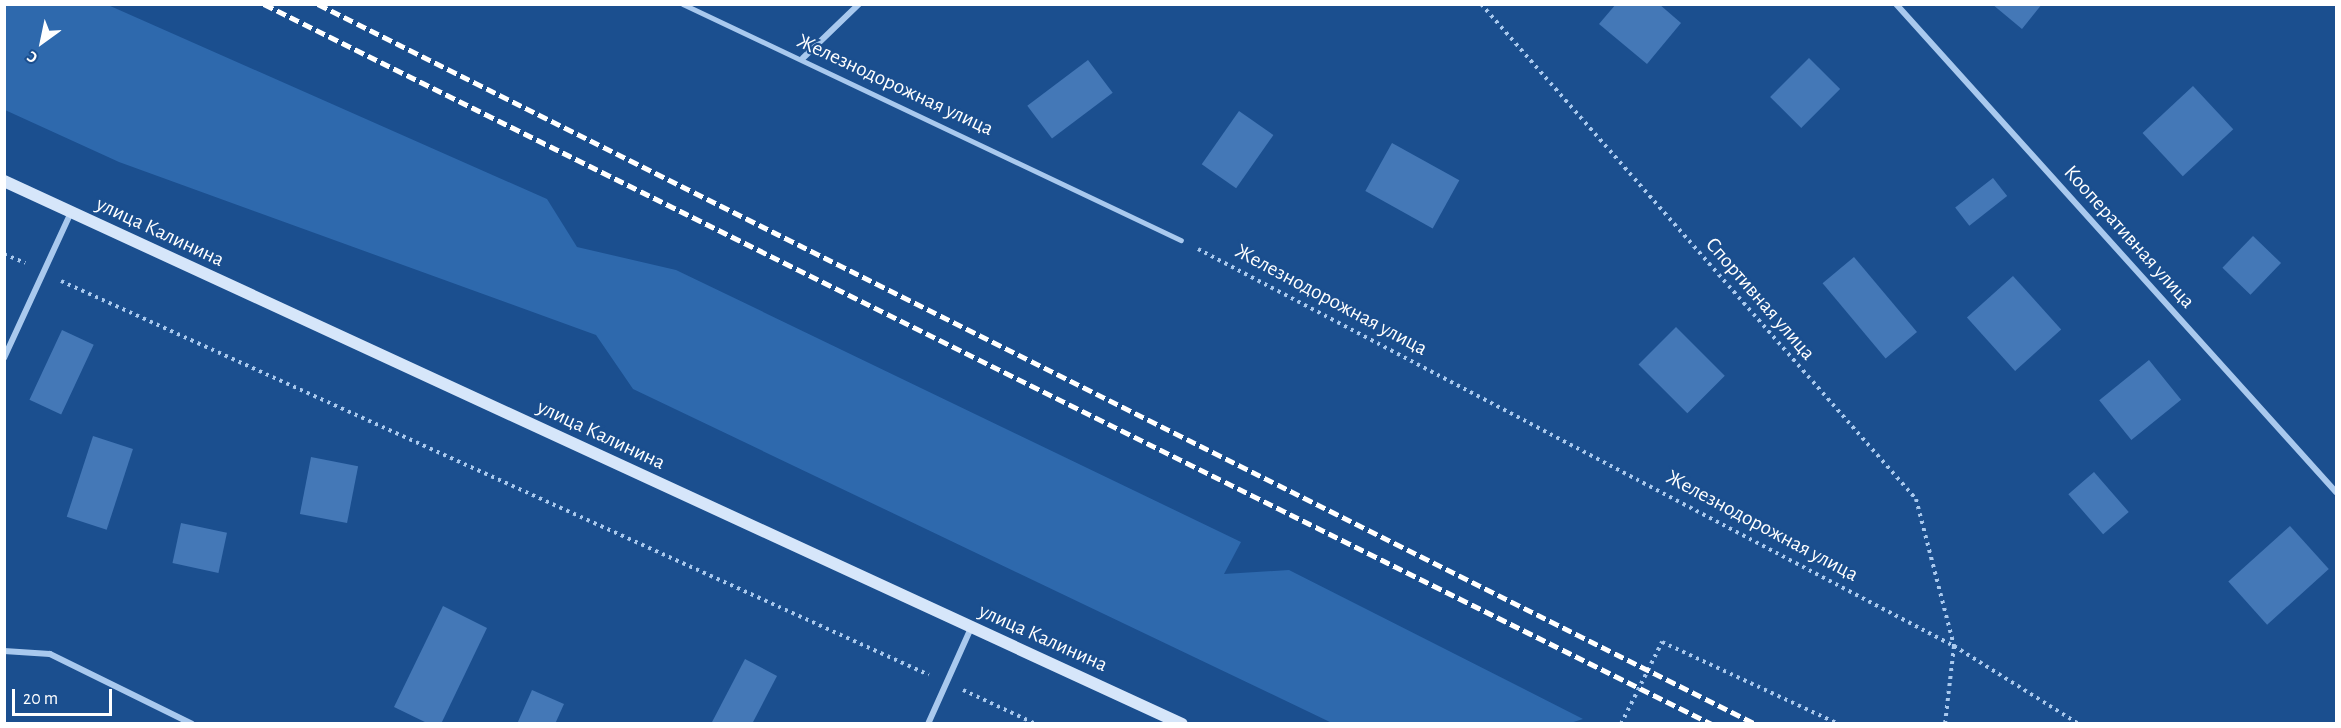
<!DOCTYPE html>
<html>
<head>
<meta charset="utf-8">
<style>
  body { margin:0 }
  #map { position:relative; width:2341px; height:728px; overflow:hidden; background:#1b4f8f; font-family:"Alegreya Sans",sans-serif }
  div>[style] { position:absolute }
  .green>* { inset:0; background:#2e69ad }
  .building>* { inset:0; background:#4478b7; transform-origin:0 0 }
  .path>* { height:4px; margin-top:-2px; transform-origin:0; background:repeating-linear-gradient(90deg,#a9c9ee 0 3px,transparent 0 7.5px) }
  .service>* { height:4.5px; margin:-2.25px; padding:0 2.25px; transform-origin:2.25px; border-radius:2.25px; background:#a9c9ee }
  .minor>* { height:6px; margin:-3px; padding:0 3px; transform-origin:3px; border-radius:3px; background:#a9c9ee }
  .secondary>* { height:12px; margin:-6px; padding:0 6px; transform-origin:6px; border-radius:6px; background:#d6e6fa }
  .rail>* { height:4.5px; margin-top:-2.25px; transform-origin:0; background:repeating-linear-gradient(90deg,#fff 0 10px,transparent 0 14.5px) }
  span { translate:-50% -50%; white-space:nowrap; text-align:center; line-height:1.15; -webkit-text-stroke:4.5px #1b4f8f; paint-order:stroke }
  .street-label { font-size:21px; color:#fff }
  .frame { position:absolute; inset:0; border:6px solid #fff; pointer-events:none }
  .north { position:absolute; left:12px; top:12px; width:60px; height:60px; -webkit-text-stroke:4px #1b4f8f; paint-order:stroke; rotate:213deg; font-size:16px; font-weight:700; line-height:24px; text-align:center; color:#fff }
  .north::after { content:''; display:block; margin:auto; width:21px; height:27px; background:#fff; clip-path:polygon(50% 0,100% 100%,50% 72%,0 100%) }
  .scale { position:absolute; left:12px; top:689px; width:100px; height:27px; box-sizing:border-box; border:3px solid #fff; border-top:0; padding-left:8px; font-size:18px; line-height:21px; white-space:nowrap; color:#fff; -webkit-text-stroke:4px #1b4f8f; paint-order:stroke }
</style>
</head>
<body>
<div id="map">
  <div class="green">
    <div style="clip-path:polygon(5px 4px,108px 5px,547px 199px,577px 247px,676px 270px,1241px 542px,1224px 574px,1289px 570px,1583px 719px,1567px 724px,1332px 723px,633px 389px,596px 335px,119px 162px,5px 110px)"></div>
  </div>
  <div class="building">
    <div style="clip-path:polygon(1616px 4px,1659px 4px,1681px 23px,1647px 64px,1599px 24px)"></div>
    <div style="clip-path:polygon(1992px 4px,2042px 4px,2022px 29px)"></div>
    <div style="left:1809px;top:58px;width:44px;height:55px;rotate:45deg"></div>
    <div style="left:1088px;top:60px;width:41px;height:76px;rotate:53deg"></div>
    <div style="left:2193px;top:86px;width:59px;height:69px;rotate:47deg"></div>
    <div style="left:1239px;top:111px;width:42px;height:65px;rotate:35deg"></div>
    <div style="left:1392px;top:143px;width:77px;height:55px;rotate:29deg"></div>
    <div style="left:1993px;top:178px;width:23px;height:48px;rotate:52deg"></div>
    <div style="left:2253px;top:236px;width:39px;height:44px;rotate:44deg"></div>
    <div style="left:1854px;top:257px;width:98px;height:41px;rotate:50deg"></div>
    <div style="left:2013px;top:276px;width:72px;height:62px;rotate:48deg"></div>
    <div style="left:1676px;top:327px;width:69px;height:53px;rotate:45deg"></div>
    <div style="left:62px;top:330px;width:35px;height:77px;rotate:25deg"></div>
    <div style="left:2149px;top:360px;width:51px;height:64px;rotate:51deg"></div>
    <div style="left:93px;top:436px;width:42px;height:85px;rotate:18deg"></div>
    <div style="left:311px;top:457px;width:48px;height:58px;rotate:11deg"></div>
    <div style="left:2094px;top:472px;width:53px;height:34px;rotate:49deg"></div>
    <div style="left:181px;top:523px;width:47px;height:41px;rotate:12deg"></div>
    <div style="left:2290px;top:526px;width:58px;height:83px;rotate:48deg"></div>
    <div style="clip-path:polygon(443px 606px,487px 628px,441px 724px,429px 724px,394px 707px)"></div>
    <div style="clip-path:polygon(745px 659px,777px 676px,752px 724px,711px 724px)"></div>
    <div style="clip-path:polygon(532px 690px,564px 704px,555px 724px,517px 724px)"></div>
  </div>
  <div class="path">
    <div style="left:1481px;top:4px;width:659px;rotate:48.69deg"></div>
    <div style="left:1916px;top:499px;width:152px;rotate:75.5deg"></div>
    <div style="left:1954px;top:646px;width:79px;rotate:96.6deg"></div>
    <div style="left:1198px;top:249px;width:854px;rotate:27.71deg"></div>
    <div style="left:1954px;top:646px;width:147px;rotate:32deg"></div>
    <div style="left:4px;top:254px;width:23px;rotate:23deg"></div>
    <div style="left:61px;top:281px;width:953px;rotate:24.41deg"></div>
    <div style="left:963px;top:690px;width:81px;rotate:25deg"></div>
    <div style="left:1621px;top:724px;width:92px;rotate:-63.4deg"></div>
    <div style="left:1662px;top:642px;width:195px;rotate:24.9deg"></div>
  </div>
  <div class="service">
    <div style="left:683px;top:4px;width:551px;rotate:25.36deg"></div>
  </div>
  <div class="minor">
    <div style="left:1896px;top:4px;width:657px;rotate:47.96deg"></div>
    <div style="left:803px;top:58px;width:78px;rotate:-44deg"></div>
    <div style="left:4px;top:358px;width:161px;rotate:-65.3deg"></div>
    <div style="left:4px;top:651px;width:46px;rotate:3.7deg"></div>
    <div style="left:50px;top:654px;width:158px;rotate:26.2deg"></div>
    <div style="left:928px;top:724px;width:105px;rotate:-65.9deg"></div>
  </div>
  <div class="secondary">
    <div style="left:4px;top:181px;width:1297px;rotate:24.75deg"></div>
  </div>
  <div class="rail">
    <div style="left:264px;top:4px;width:1617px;rotate:26.44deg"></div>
    <div style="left:318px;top:4px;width:1608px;rotate:26.6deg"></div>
  </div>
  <div class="street-label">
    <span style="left:895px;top:85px;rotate:25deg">Железнодорожная улица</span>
    <span style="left:160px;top:232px;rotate:25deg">улица Калинина</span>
    <span style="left:2129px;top:237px;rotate:48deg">Кооперативная улица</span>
    <span style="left:1760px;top:299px;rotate:49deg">Спортивная улица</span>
    <span style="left:1331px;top:300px;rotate:28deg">Железнодорожная улица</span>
    <span style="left:601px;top:435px;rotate:25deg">улица Калинина</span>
    <span style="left:1762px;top:526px;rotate:28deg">Железнодорожная улица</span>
    <span style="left:1043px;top:638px;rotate:24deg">улица Калинина</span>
  </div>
  <div class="frame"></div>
  <div class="north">С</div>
  <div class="scale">20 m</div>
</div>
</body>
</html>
